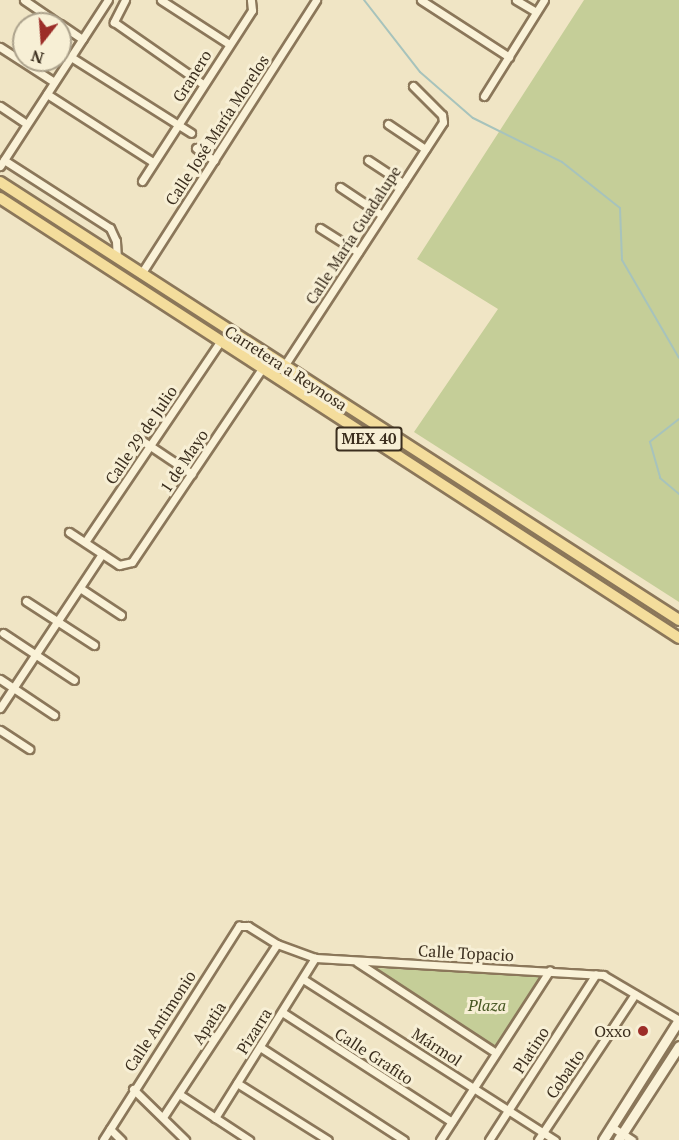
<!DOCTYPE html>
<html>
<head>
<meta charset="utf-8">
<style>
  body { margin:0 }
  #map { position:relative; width:679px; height:1140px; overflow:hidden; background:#f0e5c5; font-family:"PT Serif",serif }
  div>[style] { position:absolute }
  .green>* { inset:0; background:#c5ce98 }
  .stream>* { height:2px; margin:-1px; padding:0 1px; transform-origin:1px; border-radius:1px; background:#a7c3bc }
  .roads { filter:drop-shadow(2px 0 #8b775a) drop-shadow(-2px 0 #8b775a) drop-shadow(0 2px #8b775a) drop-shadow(0 -2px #8b775a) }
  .street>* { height:7px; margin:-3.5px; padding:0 3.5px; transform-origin:3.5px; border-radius:3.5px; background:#faf2d8 }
  .secondary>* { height:9px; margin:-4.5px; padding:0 4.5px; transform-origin:4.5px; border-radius:4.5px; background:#faf2d8 }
  .primary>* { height:10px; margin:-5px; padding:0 5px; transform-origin:5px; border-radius:5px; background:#f4dd9c }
  .dots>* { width:16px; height:16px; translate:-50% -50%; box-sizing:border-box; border:3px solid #f7efd5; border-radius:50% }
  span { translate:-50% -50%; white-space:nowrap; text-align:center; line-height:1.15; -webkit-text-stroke:6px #f7efd5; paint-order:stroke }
  .shield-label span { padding:2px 4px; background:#f7efd5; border:2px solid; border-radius:4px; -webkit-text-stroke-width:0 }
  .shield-label { font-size:15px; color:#3b2e1e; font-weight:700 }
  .street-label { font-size:16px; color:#3b2e1e }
  .park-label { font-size:16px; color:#485824; font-style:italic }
  .poi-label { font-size:16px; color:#3b2e1e }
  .right { translate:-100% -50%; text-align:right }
  .north { position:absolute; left:12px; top:12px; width:60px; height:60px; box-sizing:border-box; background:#f7efd5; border:2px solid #aca28c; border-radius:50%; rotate:197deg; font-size:16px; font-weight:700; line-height:24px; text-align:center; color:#3b2e1e }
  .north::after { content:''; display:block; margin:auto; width:21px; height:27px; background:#9c2d28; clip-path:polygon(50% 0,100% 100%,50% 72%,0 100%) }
</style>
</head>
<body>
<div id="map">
  <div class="green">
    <div style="clip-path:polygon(584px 0,679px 0,679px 602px,414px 432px,498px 309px,417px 259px)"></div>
    <div style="clip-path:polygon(376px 968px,542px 976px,495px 1048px)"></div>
  </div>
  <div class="stream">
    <div style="left:364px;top:0;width:91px;rotate:52.1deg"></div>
    <div style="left:420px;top:72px;width:70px;rotate:41deg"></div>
    <div style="left:473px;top:118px;width:99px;rotate:26.3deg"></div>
    <div style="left:562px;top:162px;width:74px;rotate:38.4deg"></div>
    <div style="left:620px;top:208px;width:52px;rotate:87.8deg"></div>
    <div style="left:622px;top:260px;width:113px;rotate:59.8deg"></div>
    <div style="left:679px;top:419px;width:37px;rotate:142deg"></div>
    <div style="left:650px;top:442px;width:37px;rotate:74deg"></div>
    <div style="left:660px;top:478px;width:25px;rotate:40deg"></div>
  </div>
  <div class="roads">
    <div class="street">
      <div style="left:24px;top:0;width:42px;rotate:34.4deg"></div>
      <div style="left:125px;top:0;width:25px;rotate:117deg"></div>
      <div style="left:114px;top:22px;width:108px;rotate:34.9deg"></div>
      <div style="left:161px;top:0;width:81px;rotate:32.9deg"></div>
      <div style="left:421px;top:0;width:105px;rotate:32.9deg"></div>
      <div style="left:516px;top:0;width:23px;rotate:31deg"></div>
      <div style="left:60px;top:24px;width:27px;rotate:34deg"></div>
      <div style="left:0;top:47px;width:64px;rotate:32.9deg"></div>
      <div style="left:71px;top:57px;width:142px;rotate:32.3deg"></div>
      <div style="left:47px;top:94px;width:126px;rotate:32.7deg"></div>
      <div style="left:484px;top:96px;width:113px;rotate:-58deg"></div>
      <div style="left:0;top:106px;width:32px;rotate:34deg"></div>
      <div style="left:388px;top:124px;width:45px;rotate:34deg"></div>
      <div style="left:196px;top:148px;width:22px;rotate:34deg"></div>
      <div style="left:4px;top:160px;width:126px;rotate:32.7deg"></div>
      <div style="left:110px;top:228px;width:14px;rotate:65deg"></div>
      <div style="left:116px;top:241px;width:17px;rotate:87deg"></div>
      <div style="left:368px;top:160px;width:42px;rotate:33.3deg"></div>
      <div style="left:0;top:166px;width:198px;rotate:-57deg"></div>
      <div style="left:142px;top:181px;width:203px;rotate:-57.2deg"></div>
      <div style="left:252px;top:10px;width:10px;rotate:-96deg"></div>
      <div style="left:340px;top:187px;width:50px;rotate:33.7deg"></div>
      <div style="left:320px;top:228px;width:45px;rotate:32.3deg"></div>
      <div style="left:141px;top:274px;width:325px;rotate:-57.4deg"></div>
      <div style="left:284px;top:366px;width:291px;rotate:-56.9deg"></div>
      <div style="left:443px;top:122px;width:7px;rotate:-98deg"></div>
      <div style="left:442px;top:115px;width:41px;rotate:-135deg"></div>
      <div style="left:137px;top:437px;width:66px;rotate:33.9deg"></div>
      <div style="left:69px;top:532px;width:60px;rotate:33.4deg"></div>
      <div style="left:119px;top:565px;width:13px;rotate:-13deg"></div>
      <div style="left:132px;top:562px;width:231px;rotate:-56.1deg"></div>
      <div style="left:85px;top:542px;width:240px;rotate:-56deg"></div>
      <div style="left:80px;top:588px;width:49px;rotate:33.4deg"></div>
      <div style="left:26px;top:601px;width:81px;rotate:32.9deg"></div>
      <div style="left:3px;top:633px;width:85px;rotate:33.5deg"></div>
      <div style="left:0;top:679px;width:65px;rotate:33.7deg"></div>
      <div style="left:0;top:708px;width:185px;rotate:-56.5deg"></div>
      <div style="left:0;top:730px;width:35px;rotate:33deg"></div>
      <div style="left:357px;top:962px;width:166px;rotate:33.2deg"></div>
      <div style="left:303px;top:979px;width:299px;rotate:32.6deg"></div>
      <div style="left:282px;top:1012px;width:202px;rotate:32.9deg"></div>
      <div style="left:260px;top:1047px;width:171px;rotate:32.9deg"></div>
      <div style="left:237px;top:1083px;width:107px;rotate:32.1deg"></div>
      <div style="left:133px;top:1089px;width:73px;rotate:44.4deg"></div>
      <div style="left:179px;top:1094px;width:84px;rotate:33.3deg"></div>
      <div style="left:163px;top:1117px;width:207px;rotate:-56.6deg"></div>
      <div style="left:215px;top:1118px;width:189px;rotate:-58deg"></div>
      <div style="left:612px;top:1127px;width:24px;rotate:33deg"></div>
      <div style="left:110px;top:1129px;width:16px;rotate:45deg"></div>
      <div style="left:103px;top:1140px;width:254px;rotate:-57.6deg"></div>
      <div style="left:239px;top:926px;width:9px"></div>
      <div style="left:248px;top:926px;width:34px;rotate:32deg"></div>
      <div style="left:277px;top:944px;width:40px;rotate:20.2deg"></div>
      <div style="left:315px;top:958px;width:289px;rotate:3.4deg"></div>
      <div style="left:603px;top:975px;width:88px;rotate:30.6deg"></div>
      <div style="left:440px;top:1140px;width:202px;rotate:-57.1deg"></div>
      <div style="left:489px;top:1140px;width:197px;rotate:-57.2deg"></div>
      <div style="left:538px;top:1140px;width:175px;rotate:-56.4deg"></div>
    </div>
    <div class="secondary">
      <div style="left:603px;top:1140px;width:142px;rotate:-57.7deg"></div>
      <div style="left:618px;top:1140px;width:112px;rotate:-57deg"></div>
    </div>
    <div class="primary">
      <div style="left:0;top:182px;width:808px;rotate:32.82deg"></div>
      <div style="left:0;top:198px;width:809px;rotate:32.94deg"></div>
    </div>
  </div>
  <div class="dots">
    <div style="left:643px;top:1031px;background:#9c2d28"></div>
  </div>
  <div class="shield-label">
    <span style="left:369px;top:439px">MEX 40</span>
  </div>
  <div class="street-label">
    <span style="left:192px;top:76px;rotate:-58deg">Granero</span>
    <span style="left:217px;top:130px;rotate:-57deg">Calle José María Morelos</span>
    <span style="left:353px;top:235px;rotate:-57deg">Calle María Guadalupe</span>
    <span style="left:286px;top:368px;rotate:33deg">Carretera a Reynosa</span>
    <span style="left:141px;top:435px;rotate:-56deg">Calle 29 de Julio</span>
    <span style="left:184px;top:461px;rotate:-56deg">1 de Mayo</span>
    <span style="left:466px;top:953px;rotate:3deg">Calle Topacio</span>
    <span style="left:160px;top:1021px;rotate:-57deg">Calle Antimonio</span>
    <span style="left:209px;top:1023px;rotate:-57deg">Apatia</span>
    <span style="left:254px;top:1031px;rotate:-58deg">Pizarra</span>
    <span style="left:437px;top:1047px;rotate:33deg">Mármol</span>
    <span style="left:531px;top:1050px;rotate:-57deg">Platino</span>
    <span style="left:374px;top:1056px;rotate:33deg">Calle Grafito</span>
    <span style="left:565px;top:1074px;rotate:-56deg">Cobalto</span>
  </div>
  <div class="park-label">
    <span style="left:487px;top:1005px">Plaza</span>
  </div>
  <div class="poi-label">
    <span class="right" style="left:631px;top:1031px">Oxxo</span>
  </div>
  <div class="north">N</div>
</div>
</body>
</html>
